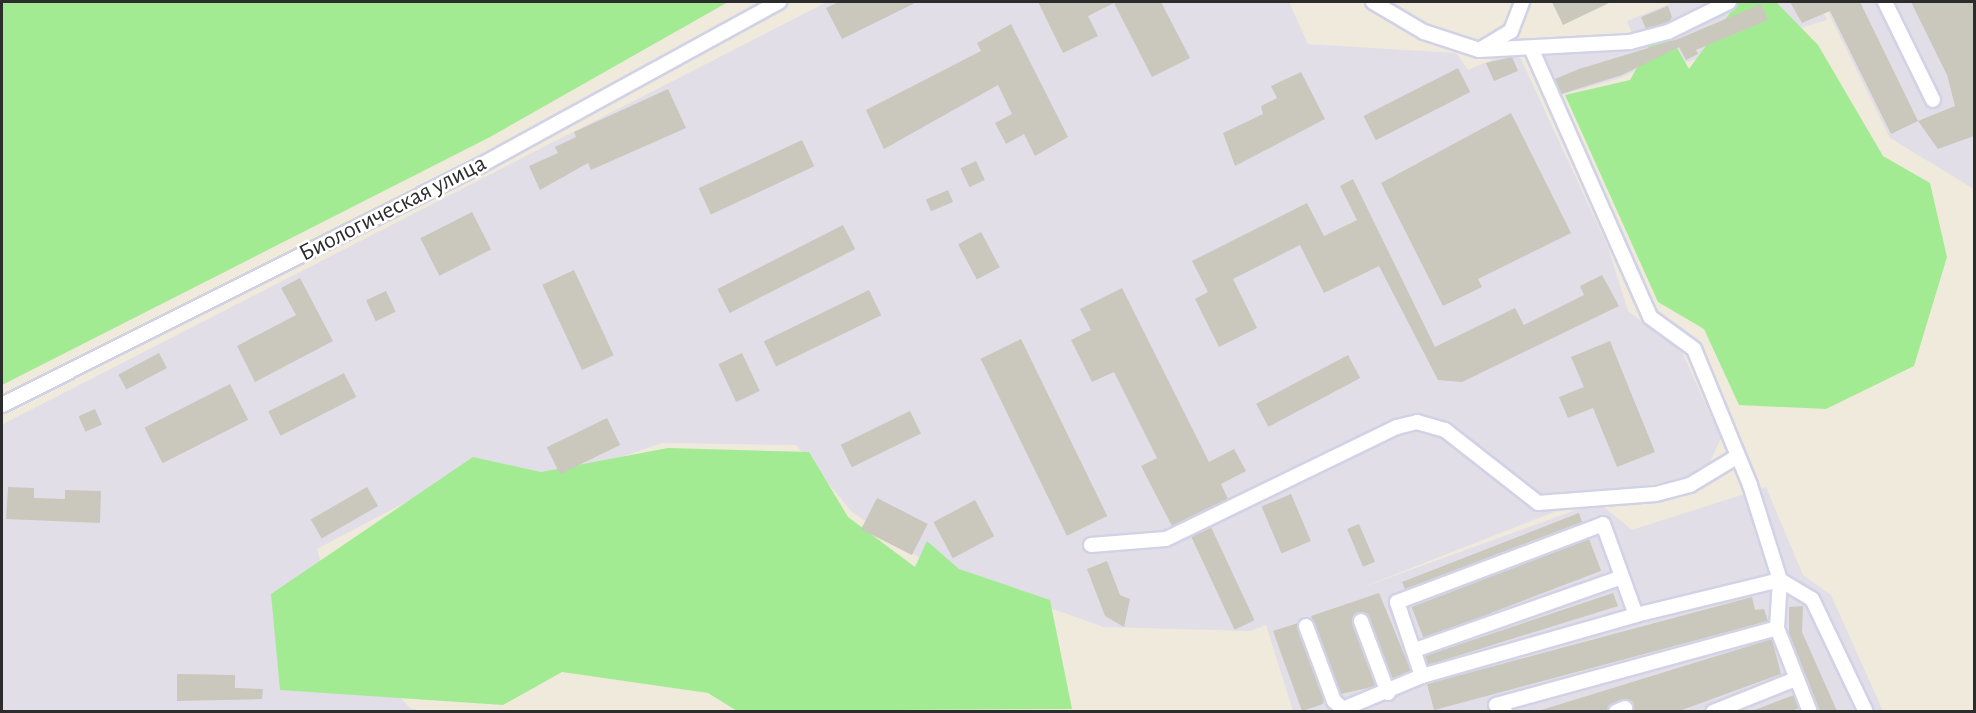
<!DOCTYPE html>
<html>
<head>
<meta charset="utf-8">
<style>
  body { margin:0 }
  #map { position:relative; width:1976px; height:713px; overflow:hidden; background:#efeadc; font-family:"Alegreya Sans",sans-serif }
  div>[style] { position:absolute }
  .industrial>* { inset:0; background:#e2dee7 }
  .green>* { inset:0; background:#a2eb93 }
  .building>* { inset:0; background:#cac7bc; transform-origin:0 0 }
  .roads { filter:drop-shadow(2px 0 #d1d2e6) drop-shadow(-2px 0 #d1d2e6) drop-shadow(0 2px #d1d2e6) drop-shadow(0 -2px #d1d2e6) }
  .minor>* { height:14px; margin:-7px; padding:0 7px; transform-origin:7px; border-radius:7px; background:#fff }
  span { translate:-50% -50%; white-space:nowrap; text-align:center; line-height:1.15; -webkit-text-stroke:5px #fff; paint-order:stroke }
  .street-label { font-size:24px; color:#2c2c2c }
  .frame { position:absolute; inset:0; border:3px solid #2c2c2c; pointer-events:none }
</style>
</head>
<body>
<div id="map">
  <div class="industrial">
    <div style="clip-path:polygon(827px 2px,1289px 2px,1308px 44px,1456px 53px,1468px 70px,1510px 52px,1521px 59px,1608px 247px,1628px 311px,1682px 352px,1721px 438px,1710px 462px,1679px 480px,1605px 492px,1358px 589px,1598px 502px,1632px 530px,1766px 487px,1803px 575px,1831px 595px,1883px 711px,1293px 711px,1266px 625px,1251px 631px,1104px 627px,935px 568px,852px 512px,796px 445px,662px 443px,542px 484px,478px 464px,317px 549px,342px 634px,410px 708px,422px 711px,2px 711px,3px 424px)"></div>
    <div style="clip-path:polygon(1674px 2px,1819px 2px,1827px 20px,1683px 63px,1675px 52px,1620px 78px,1558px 96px,1539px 55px,1613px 50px,1636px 44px,1627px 21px)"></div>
    <div style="clip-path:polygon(1823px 2px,1974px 2px,1974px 189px,1890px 138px)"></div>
  </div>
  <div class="green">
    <div style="clip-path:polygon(2px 2px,728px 2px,490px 137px,2px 385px)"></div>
    <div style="clip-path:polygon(1738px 2px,1776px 2px,1818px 45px,1883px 156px,1930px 183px,1947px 257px,1914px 366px,1826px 409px,1739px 405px,1704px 329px,1658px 302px,1565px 95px,1630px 80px,1653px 39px,1673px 41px,1689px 69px)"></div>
    <div style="clip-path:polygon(668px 448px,809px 452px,848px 517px,915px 567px,927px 541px,959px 569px,1050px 600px,1072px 709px,737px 711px,708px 693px,562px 672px,503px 705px,280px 690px,271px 594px,473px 457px,541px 472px)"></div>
  </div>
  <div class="building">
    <div style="clip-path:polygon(839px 2px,917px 2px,842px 39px,826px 8px)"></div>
    <div style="clip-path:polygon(1038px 2px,1161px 2px,1190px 58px,1152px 77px,1114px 3px,1088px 16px,1098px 36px,1063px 53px)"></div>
    <div style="clip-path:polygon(1552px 2px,1611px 2px,1563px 25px)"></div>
    <div style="clip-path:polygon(1790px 2px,1860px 2px,1918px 121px,1891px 134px,1830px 11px,1802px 23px)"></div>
    <div style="clip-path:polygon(1911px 2px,1974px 2px,1974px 136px,1938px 149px,1918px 121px,1955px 106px,1947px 75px)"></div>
    <div style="clip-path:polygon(1761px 4px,1768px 20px,1696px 50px,1698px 54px,1686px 60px,1679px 47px,1622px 75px,1561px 94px,1557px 85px,1555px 79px,1579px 69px,1678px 39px)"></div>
    <div style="clip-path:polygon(1668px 6px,1672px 17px,1669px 22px,1646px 29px,1641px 17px)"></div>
    <div style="clip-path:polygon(1011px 24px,1068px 137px,1035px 156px,1024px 134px,1006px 144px,995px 123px,1012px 114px,998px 85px,884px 149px,866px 110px,981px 51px,977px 43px)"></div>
    <div style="clip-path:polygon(1512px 57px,1518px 71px,1494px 81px,1486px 63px)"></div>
    <div style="left:1458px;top:68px;width:27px;height:106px;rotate:63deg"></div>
    <div style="clip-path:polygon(1301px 72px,1325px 119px,1235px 166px,1223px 133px,1263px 114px,1261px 106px,1277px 98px,1271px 86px)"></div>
    <div style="clip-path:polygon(668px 89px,686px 128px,591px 170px,588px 163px,540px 190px,529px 166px,558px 153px,555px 147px,576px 137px,574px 132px)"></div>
    <div style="clip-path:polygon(1511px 113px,1571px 233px,1478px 279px,1482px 287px,1443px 306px,1381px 183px)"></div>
    <div style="left:802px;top:140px;width:29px;height:114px;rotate:65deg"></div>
    <div style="left:976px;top:161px;width:21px;height:17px;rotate:65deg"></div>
    <div style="clip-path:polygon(1353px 179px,1435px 347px,1515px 308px,1524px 325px,1584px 295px,1580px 286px,1602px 275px,1619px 306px,1462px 382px,1438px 380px,1379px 266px,1324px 293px,1300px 245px,1233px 279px,1257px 328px,1219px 347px,1195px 299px,1208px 292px,1192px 261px,1307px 203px,1324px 236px,1357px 220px,1340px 186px)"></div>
    <div style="left:948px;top:190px;width:13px;height:24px;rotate:67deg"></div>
    <div style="left:472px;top:212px;width:42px;height:58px;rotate:63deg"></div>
    <div style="left:843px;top:225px;width:27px;height:141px;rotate:63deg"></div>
    <div style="left:981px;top:232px;width:40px;height:26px;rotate:62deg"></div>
    <div style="left:574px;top:270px;width:94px;height:35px;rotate:65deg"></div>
    <div style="clip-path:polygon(300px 278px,333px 341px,255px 382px,237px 346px,296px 315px,281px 288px)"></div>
    <div style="clip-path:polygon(1122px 288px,1209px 462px,1234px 449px,1246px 471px,1221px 484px,1228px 499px,1172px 526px,1141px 466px,1157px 458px,1114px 372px,1092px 382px,1071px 340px,1091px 330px,1080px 309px)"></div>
    <div style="left:869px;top:290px;width:28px;height:117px;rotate:64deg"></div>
    <div style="left:386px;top:291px;width:23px;height:22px;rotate:65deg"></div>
    <div style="left:1021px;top:339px;width:197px;height:45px;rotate:64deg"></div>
    <div style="clip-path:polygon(1610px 341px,1655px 452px,1617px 467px,1593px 408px,1568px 418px,1559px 397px,1584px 387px,1571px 357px)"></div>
    <div style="left:159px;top:353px;width:17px;height:46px;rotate:62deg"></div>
    <div style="left:742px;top:353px;width:42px;height:26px;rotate:65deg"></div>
    <div style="left:1348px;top:355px;width:26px;height:104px;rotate:62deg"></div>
    <div style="left:344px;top:373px;width:27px;height:85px;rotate:63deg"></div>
    <div style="left:230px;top:384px;width:40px;height:96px;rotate:63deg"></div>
    <div style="left:95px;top:409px;width:17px;height:18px;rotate:66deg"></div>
    <div style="left:910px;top:411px;width:25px;height:77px;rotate:64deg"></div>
    <div style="left:607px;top:418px;width:30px;height:67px;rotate:64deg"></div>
    <div style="clip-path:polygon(8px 487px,34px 488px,34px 498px,65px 499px,65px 490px,101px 491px,100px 523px,6px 519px)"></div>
    <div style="left:367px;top:487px;width:22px;height:65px;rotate:60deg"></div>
    <div style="left:1291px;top:494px;width:51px;height:32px;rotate:67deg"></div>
    <div style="left:877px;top:498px;width:57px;height:35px;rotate:27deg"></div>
    <div style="left:975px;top:500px;width:41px;height:47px;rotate:62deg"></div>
    <div style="clip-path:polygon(1579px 513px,1582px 522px,1405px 589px,1402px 582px)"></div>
    <div style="left:1359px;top:524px;width:41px;height:13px;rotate:67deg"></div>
    <div style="left:1211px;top:527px;width:103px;height:22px;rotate:65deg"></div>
    <div style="left:1589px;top:539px;width:34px;height:190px;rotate:69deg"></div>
    <div style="clip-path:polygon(1107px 561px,1120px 595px,1130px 599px,1124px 627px,1105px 616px,1087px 569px)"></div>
    <div style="clip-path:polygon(1379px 593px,1411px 671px,1392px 679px,1369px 618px,1358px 612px,1352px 624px,1376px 686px,1341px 694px,1311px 616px)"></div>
    <div style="clip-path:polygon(1613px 593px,1618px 606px,1428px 665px,1425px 656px)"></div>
    <div style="clip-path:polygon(1752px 597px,1755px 610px,1764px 609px,1768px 621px,1434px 710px,1427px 684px)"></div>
    <div style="clip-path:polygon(1803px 606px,1802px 632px,1837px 711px,1820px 711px,1789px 633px,1789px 607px)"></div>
    <div style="clip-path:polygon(1298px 623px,1324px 699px,1323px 704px,1302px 711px,1273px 631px)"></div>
    <div style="clip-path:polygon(1772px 639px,1781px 674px,1679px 711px,1633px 711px,1633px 704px,1625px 699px,1607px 711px,1538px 711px)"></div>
    <div style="clip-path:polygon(177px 674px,235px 675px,235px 688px,263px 689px,262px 699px,177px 701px)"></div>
    <div style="clip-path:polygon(1794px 695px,1799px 708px,1792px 711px,1752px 711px)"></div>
  </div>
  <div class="roads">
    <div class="minor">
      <div style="left:1373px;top:2px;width:59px;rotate:30.5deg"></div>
      <div style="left:1424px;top:32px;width:58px;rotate:18.1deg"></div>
      <div style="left:1479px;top:50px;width:151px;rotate:-3deg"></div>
      <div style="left:1630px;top:42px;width:39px;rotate:-15deg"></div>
      <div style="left:1668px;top:32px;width:68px;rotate:-26.2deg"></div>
      <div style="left:1885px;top:2px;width:109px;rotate:63.9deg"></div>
      <div style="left:1531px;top:48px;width:294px;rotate:66.1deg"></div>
      <div style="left:1650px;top:317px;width:54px;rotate:36deg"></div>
      <div style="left:1694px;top:349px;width:147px;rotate:67.6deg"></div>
      <div style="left:1750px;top:485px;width:100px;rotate:72.5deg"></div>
      <div style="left:1780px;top:580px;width:48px;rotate:93.6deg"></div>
      <div style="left:1777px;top:628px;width:90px;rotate:68.6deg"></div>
      <div style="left:1481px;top:49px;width:35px;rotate:-31deg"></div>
      <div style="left:1511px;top:31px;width:31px;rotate:-69deg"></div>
      <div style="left:2px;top:405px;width:536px;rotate:-26.61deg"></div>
      <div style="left:481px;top:165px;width:340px;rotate:-28.7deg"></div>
      <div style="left:1091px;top:545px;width:75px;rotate:-4.6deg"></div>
      <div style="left:1166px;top:539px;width:257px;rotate:-25.9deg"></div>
      <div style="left:1397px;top:427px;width:21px;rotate:-14deg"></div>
      <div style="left:1417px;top:422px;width:29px;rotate:16deg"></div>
      <div style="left:1445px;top:430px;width:118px;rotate:38.1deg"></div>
      <div style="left:1538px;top:503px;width:118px;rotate:-4.4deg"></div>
      <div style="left:1656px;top:494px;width:35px;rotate:-15deg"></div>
      <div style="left:1690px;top:485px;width:56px;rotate:-31.1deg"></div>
      <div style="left:1361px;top:621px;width:77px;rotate:69.4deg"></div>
      <div style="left:1306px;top:626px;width:80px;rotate:69.5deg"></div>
      <div style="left:1334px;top:701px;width:12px;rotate:42deg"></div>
      <div style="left:1343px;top:709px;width:86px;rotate:-22.7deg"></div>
      <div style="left:1422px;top:676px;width:223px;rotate:-15.9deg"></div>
      <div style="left:1636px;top:615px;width:148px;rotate:-13.7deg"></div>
      <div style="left:1780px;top:580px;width:37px;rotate:31deg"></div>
      <div style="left:1812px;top:599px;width:125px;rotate:64.5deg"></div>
      <div style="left:1415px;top:650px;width:219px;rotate:-19.4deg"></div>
      <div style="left:1422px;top:676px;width:78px;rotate:-108.7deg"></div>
      <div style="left:1397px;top:602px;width:220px;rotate:-20.7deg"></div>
      <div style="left:1603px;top:524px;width:97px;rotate:70.1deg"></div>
      <div style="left:1505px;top:712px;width:11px;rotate:-142deg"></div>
      <div style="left:1496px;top:705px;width:291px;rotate:-15.3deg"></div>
      <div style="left:1616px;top:712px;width:10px;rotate:-24deg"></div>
      <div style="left:1713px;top:712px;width:89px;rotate:-21.7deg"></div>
    </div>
  </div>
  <div class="street-label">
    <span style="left:393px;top:209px;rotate:-27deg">Биологическая улица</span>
  </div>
  <div class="frame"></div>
</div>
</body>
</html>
